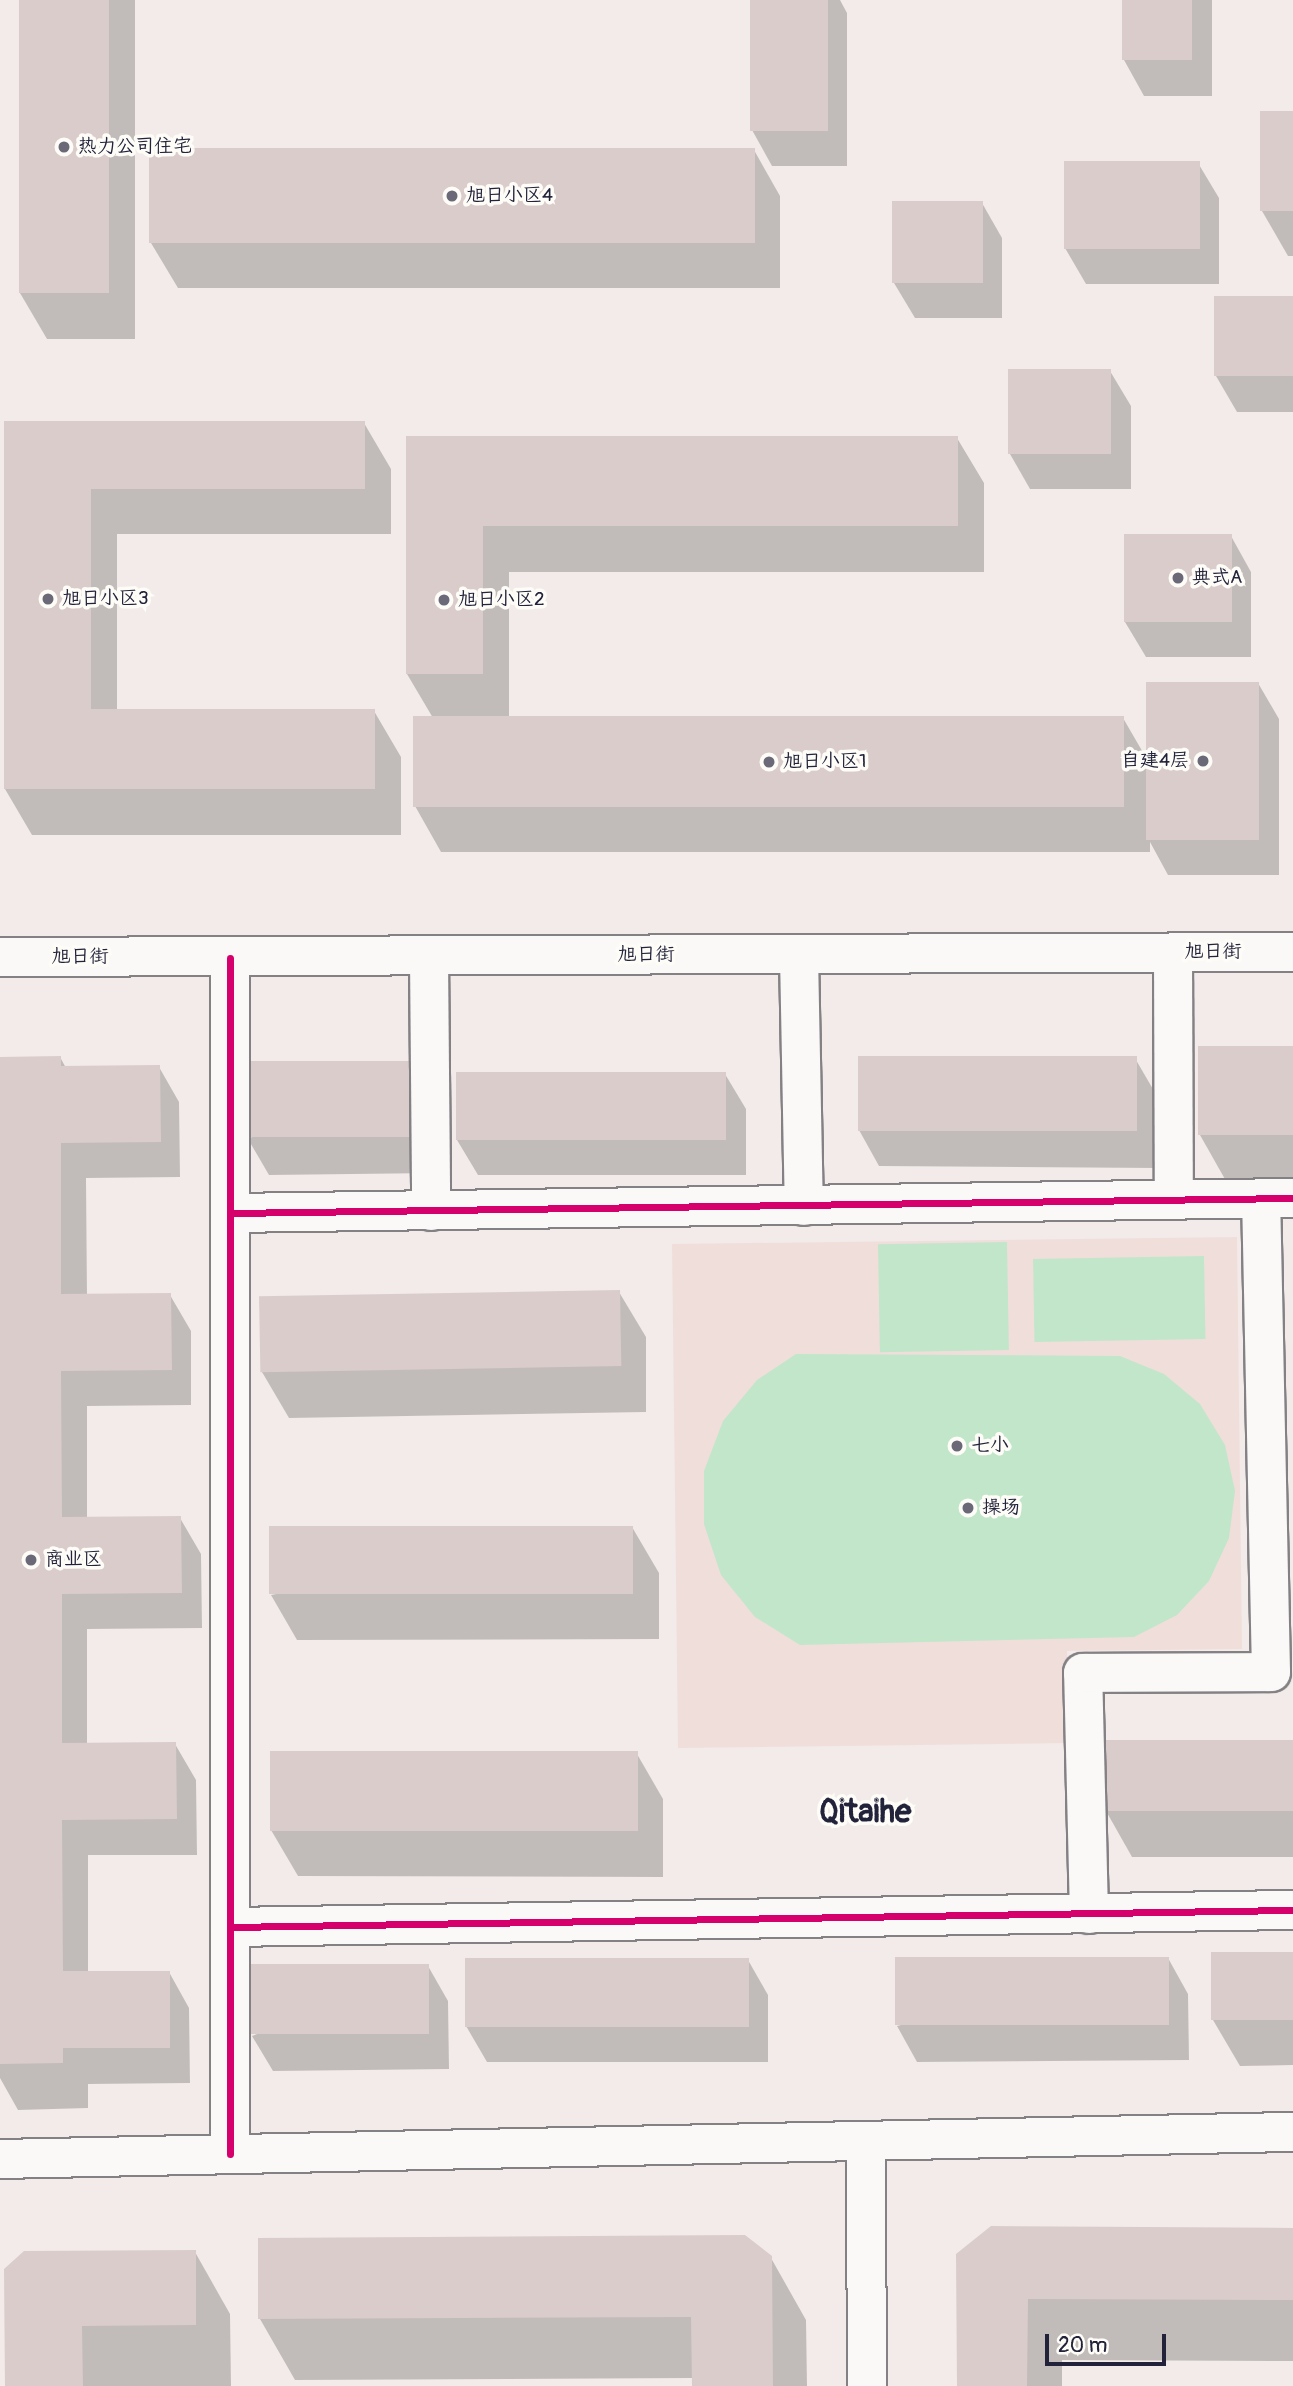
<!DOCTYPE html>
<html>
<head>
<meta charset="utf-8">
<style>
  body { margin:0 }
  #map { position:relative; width:1293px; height:2386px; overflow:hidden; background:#f2ebe9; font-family:Pangolin,"LXGW WenKai TC",sans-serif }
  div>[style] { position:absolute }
  .built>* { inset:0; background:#f0dedb }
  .green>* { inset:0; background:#c2e6ca; transform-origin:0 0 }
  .shadow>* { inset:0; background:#0003 }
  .building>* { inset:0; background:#daccca; transform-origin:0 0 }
  .roads { filter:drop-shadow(2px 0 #848185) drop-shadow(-2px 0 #848185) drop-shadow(0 2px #848185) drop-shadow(0 -2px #848185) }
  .minor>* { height:38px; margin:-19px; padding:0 19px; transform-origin:19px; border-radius:19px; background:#faf9f7 }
  .major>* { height:38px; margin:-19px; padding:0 19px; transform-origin:19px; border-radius:19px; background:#faf9f7 }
  .cycleway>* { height:7px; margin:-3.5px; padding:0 3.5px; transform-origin:3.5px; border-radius:3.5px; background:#d6006c }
  .dots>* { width:19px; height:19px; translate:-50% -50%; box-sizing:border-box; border:4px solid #fdfcf7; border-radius:50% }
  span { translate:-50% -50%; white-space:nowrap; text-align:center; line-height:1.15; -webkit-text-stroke:7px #fdfcf7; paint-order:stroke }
  .poi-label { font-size:19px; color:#22223b }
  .left { translate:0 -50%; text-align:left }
  .right { translate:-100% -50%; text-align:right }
  .street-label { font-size:19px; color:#22223b }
  .town-label { font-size:33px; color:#22223b; font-weight:700 }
  .scale { position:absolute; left:1045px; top:2334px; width:121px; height:32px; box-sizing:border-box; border:4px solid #22223b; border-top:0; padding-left:9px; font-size:21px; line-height:24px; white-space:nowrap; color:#22223b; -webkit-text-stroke:5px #fdfcf7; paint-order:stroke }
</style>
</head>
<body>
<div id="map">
  <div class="built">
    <div style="clip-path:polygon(1237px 1237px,1242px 1649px,1067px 1651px,1068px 1743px,678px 1748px,672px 1244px)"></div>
  </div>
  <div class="green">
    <div style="left:1007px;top:1242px;width:108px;height:129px;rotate:89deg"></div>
    <div style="left:1204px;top:1256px;width:83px;height:171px;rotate:89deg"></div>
    <div style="clip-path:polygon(796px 1354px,1120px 1356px,1164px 1374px,1200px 1404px,1225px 1445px,1235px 1491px,1229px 1538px,1209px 1581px,1177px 1615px,1134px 1637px,800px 1645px,755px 1617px,721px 1575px,704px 1524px,704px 1471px,723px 1421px,757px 1380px)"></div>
  </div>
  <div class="shadow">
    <div style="clip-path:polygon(20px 0,135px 0,135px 339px,47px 339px,20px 293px)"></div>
    <div style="clip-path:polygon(752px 0,840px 0,847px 13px,847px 166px,772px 166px,752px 130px)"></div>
    <div style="clip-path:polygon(1124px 0,1212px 0,1212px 96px,1144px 96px,1124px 60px)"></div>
    <div style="clip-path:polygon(1293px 112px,1293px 256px,1288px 256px,1262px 211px)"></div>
    <div style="clip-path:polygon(754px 150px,780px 196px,780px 288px,178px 288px,151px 243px)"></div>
    <div style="clip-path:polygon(1198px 163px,1219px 198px,1219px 284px,1086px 284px,1065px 248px)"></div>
    <div style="clip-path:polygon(982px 203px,1002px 238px,1002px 318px,915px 318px,894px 283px)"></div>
    <div style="clip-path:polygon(1293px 298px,1293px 412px,1237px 412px,1216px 376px)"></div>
    <div style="clip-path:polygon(1110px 371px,1131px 406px,1131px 489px,1030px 489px,1010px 454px)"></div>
    <div style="clip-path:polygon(5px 423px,364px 423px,391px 469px,391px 534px,117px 534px,117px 711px,374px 711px,401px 757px,401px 835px,32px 835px,5px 789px)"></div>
    <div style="clip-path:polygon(407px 438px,957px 438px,984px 483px,984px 572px,509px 572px,509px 718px,1123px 718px,1148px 761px,1258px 683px,1279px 719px,1279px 875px,1168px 875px,1150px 842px,1150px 852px,441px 852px,415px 806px,433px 718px,407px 674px)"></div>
    <div style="clip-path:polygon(1231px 536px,1251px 572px,1251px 657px,1146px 657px,1125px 622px)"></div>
    <div style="clip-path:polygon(1293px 1048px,1293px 1181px,1226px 1181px,1200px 1135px)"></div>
    <div style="clip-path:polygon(60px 1057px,66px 1068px,159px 1067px,179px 1102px,180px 1177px,86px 1178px,87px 1296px,170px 1295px,191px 1331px,191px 1405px,87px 1406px,87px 1519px,180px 1518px,201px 1554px,202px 1628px,87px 1629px,87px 1745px,175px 1744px,196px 1780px,197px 1855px,88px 1855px,88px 1973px,169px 1972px,189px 2008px,190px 2083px,88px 2084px,88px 2108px,18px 2110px,0 2078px,0 1059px)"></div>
    <div style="clip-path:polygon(1136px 1060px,1157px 1096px,1156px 1168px,879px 1166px,859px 1130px)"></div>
    <div style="clip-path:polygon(415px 1063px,436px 1173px,269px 1175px,248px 1139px)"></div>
    <div style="clip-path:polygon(725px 1074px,746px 1109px,746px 1175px,478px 1175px,457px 1140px)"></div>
    <div style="clip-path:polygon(619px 1292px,646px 1337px,646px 1412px,289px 1418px,262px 1372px)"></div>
    <div style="clip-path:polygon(632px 1527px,659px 1573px,659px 1639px,297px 1640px,271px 1595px)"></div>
    <div style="clip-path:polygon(1293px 1741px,1293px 1857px,1132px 1857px,1106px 1811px)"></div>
    <div style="clip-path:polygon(637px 1754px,663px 1799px,663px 1877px,298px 1876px,271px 1830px)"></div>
    <div style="clip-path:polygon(1293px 1953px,1293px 2065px,1240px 2066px,1213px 2020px)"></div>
    <div style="clip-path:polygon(1168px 1958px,1188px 1994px,1189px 2060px,917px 2062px,897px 2026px)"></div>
    <div style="clip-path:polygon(748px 1960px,768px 1995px,768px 2062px,487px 2062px,466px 2026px)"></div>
    <div style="clip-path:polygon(428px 1966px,448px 2001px,449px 2069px,273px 2071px,252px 2036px)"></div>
    <div style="clip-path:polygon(1293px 2229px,1293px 2361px,1062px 2360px,1062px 2386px,959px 2386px,958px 2255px)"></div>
    <div style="clip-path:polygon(195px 2252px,230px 2314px,231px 2386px,7px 2386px,6px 2270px)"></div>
    <div style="clip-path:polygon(771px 2258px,806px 2320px,807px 2386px,693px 2386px,693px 2378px,295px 2380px,260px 2319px)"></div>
  </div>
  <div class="building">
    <div style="left:19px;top:0;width:90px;height:293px"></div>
    <div style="left:750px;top:0;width:78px;height:131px"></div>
    <div style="left:1122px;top:0;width:70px;height:60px"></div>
    <div style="left:1260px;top:111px;width:33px;height:100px"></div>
    <div style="left:149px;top:148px;width:606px;height:95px"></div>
    <div style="left:1064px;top:161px;width:136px;height:88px"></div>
    <div style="left:892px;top:201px;width:91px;height:82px"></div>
    <div style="left:1214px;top:296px;width:79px;height:80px"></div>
    <div style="left:1008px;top:369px;width:103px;height:85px"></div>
    <div style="clip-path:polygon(4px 421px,365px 421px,365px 489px,91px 489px,91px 709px,375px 709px,375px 789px,4px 789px)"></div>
    <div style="clip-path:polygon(406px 436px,958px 436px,958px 526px,483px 526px,483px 674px,406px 674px)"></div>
    <div style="left:1124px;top:534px;width:108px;height:88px"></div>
    <div style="left:1146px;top:682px;width:113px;height:158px"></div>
    <div style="left:413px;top:716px;width:711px;height:91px"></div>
    <div style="left:1198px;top:1046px;width:95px;height:89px"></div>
    <div style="clip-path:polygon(61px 1056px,61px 1066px,160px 1065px,161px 1142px,61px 1143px,61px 1294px,171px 1293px,172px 1370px,61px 1371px,62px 1517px,181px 1516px,182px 1593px,62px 1594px,62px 1743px,176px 1742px,177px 1819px,62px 1820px,63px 1971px,170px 1971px,170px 2048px,63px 2048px,63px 2063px,0 2064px,0 1057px)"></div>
    <div style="left:858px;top:1056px;width:279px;height:75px"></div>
    <div style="left:416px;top:1061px;width:76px;height:171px;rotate:90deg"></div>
    <div style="left:456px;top:1072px;width:270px;height:68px"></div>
    <div style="left:620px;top:1290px;width:76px;height:361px;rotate:89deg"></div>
    <div style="left:633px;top:1526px;width:68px;height:364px;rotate:90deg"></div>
    <div style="left:1104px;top:1740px;width:189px;height:71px"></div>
    <div style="left:270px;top:1751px;width:368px;height:80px"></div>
    <div style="left:1293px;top:1952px;width:68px;height:82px;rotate:90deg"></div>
    <div style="left:1169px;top:1957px;width:68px;height:274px;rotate:90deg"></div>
    <div style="left:465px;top:1958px;width:284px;height:69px"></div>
    <div style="left:429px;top:1964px;width:70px;height:179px;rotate:90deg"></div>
    <div style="clip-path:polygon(991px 2226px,1293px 2228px,1293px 2300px,1028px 2299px,1027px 2386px,957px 2386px,956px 2254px)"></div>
    <div style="clip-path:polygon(745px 2235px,772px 2256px,773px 2386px,692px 2386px,691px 2317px,258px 2319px,258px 2238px)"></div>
    <div style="clip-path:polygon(196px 2250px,196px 2325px,82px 2326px,83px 2386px,5px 2386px,4px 2269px,24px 2251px)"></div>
  </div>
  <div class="roads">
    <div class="minor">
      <div style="left:1173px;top:953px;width:247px;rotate:89.8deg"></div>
      <div style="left:799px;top:955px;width:251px;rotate:88.9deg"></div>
      <div style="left:429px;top:957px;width:254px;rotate:89.5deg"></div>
      <div style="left:230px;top:958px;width:1196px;rotate:90deg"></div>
      <div style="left:230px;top:1213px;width:1063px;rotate:-0.81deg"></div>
      <div style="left:1089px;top:1914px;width:241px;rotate:-91.4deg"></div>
      <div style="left:1083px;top:1673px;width:188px;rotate:-0.3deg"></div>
      <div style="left:1271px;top:1672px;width:474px;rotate:-91.2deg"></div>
      <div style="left:230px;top:1927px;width:1063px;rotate:-0.92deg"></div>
      <div style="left:866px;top:2141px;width:245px;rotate:89.8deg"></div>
    </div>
    <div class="major">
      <div style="left:0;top:957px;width:1293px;rotate:-0.22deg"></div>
      <div style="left:0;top:2159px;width:1293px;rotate:-1.2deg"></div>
    </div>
  </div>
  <div class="cycleway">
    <div style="left:230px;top:958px;width:1196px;rotate:90deg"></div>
    <div style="left:230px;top:1213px;width:1063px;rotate:-0.81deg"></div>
    <div style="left:230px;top:1927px;width:1063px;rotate:-0.92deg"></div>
  </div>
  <div class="dots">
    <div style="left:64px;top:147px;background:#6b6878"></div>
    <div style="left:452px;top:196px;background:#6b6878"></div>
    <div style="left:1178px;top:578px;background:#6b6878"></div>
    <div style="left:48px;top:599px;background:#6b6878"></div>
    <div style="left:444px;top:600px;background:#6b6878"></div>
    <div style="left:1203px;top:761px;background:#6b6878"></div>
    <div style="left:769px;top:762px;background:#6b6878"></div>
    <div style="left:957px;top:1446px;background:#6b6878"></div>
    <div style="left:968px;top:1508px;background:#6b6878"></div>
    <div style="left:31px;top:1560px;background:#6b6878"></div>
  </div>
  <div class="poi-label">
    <span class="left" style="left:78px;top:147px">热力公司住宅</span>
    <span class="left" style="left:466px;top:196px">旭日小区4</span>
    <span class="left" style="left:1192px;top:578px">典式A</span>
    <span class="left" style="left:62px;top:599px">旭日小区3</span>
    <span class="left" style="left:458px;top:600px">旭日小区2</span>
    <span class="right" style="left:1189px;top:761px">自建4层</span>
    <span class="left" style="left:783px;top:762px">旭日小区1</span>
    <span class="left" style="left:971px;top:1446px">七小</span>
    <span class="left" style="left:982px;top:1508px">操场</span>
    <span class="left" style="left:45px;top:1560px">商业区</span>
  </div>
  <div class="street-label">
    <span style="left:1213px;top:952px">旭日街</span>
    <span style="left:646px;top:955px">旭日街</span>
    <span style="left:80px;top:957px">旭日街</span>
  </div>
  <div class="town-label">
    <span style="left:865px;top:1812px">Qitaihe</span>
  </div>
  <div class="scale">20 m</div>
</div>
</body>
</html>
